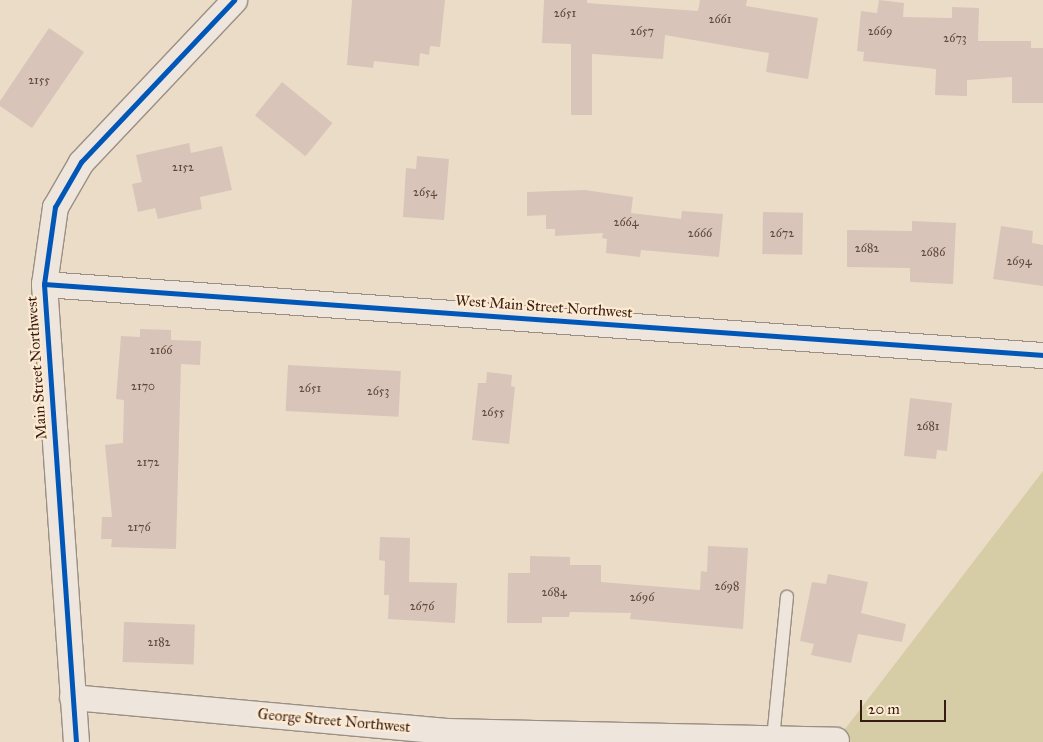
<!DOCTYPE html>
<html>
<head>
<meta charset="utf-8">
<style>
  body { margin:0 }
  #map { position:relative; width:1043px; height:742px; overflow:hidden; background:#ebdcc8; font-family:"IM FELL Great Primer",serif }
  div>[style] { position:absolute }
  .green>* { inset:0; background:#d6cda6 }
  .building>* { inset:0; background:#d8c4b8; transform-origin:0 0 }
  .roads { filter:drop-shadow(1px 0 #9b8f83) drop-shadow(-1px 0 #9b8f83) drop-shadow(0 1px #9b8f83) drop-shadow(0 -1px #9b8f83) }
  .service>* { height:12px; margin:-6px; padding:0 6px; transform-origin:6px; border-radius:6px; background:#eee6dc }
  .minor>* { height:25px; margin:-12.5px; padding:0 12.5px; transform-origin:12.5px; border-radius:12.5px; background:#eee6dc }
  .cycleway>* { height:5px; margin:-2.5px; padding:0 2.5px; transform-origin:2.5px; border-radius:2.5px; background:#0057b8 }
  span { translate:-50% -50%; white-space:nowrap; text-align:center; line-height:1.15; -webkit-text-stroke:4.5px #fcead2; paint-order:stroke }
  .number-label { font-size:12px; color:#60463b }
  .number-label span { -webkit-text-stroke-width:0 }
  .street-label { font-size:15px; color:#381c11 }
  .scale { position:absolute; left:860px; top:700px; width:86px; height:22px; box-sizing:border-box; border:2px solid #381c11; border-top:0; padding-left:6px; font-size:15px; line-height:18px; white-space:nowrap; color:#381c11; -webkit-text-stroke:4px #fcead2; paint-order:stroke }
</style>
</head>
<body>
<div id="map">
  <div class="green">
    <div style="clip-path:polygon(1043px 471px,1043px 742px,835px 742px)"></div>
  </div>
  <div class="building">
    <div style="clip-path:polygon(352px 0,445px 0,440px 47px,430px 46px,429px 55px,420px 53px,419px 66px,374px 61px,373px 68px,347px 65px)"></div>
    <div style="clip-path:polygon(544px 0,587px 0,587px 3px,698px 11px,700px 0,747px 0,746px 6px,818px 18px,808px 79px,766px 72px,769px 53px,665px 35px,663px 59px,592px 54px,592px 115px,571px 115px,571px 44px,542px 43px)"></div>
    <div style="clip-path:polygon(879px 0,904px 3px,903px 17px,952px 18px,952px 7px,979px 8px,978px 41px,1031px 41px,1031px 48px,1043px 48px,1043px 103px,1012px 103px,1012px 77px,967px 80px,967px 96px,935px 95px,936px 69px,863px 61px,864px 52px,857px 51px,861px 11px,877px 13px)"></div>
    <div style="clip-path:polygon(49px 28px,84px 52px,32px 128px,0 106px,0 101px)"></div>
    <div style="left:282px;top:82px;width:65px;height:43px;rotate:39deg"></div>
    <div style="clip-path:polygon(189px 143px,191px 153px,222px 146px,232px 190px,200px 197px,202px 209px,158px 219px,155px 208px,138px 212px,132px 184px,142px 182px,136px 155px)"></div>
    <div style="clip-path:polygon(417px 156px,449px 159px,444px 220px,403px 217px,406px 168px,416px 169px)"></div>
    <div style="clip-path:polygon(585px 190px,633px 197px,631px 213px,681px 219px,682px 211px,723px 214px,719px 257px,641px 250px,640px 257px,606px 253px,607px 239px,602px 238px,603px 233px,555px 236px,555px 229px,546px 229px,546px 215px,527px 216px,527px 192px)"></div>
    <div style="left:763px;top:212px;width:40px;height:42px;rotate:1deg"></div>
    <div style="clip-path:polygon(912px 221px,956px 223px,953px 284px,910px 282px,910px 268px,847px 267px,847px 230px,912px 231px)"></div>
    <div style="clip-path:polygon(1001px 226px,1033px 231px,1032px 243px,1043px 245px,1043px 286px,993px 279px)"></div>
    <div style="clip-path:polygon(140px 329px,171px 330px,171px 340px,201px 341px,200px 365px,181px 364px,176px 549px,111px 547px,112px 539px,101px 539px,102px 517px,112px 517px,105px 445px,123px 443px,124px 400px,116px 399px,121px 336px,140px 337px)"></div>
    <div style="left:288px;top:365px;width:113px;height:46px;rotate:3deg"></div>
    <div style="clip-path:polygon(487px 372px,512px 375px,511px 386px,515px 387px,509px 444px,472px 440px,478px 383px,486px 383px)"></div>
    <div style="clip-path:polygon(910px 398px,952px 403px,947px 451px,937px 450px,936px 459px,904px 456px)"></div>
    <div style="clip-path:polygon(380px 537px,410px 538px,409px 582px,457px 583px,455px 623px,388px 619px,389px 595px,384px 595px,385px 561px,379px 560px)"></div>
    <div style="clip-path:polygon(708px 546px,748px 548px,743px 629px,630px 619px,631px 613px,570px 612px,569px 617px,542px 617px,542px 623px,507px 623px,508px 573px,530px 573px,530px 556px,570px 557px,570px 565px,601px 565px,601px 582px,700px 590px,701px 571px,707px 572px)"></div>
    <div style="clip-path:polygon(828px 574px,868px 582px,861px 613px,906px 624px,902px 642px,858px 634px,851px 663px,811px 655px,814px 644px,800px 641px,812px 582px,826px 584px)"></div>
    <div style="left:124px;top:622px;width:71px;height:40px;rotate:2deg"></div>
  </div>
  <div class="roads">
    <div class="service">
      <div style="left:773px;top:739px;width:143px;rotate:-84.4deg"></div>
    </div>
    <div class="minor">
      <div style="left:44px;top:284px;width:1002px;rotate:4.07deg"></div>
      <div style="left:72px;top:697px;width:377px;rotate:5.2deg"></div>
      <div style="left:447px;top:731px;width:389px;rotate:1.3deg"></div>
      <div style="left:76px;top:742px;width:459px;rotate:-94deg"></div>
      <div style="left:44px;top:284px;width:78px;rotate:-81.9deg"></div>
      <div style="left:55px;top:207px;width:52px;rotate:-60deg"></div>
      <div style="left:81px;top:162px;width:223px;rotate:-46.6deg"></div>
    </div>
  </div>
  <div class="cycleway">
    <div style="left:44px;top:284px;width:1002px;rotate:4.07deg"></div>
    <div style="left:76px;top:742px;width:459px;rotate:-94deg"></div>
    <div style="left:44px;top:284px;width:78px;rotate:-81.9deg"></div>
    <div style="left:55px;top:207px;width:52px;rotate:-60deg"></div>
    <div style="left:81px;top:162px;width:223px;rotate:-46.6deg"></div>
  </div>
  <div class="number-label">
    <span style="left:565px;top:14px">2651</span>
    <span style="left:720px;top:20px">2661</span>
    <span style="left:642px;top:32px">2657</span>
    <span style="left:880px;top:32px">2669</span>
    <span style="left:955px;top:39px">2673</span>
    <span style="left:39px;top:81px">2155</span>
    <span style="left:183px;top:168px">2152</span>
    <span style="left:425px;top:193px">2654</span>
    <span style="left:626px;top:223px">2664</span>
    <span style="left:700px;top:234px">2666</span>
    <span style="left:782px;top:234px">2672</span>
    <span style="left:867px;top:249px">2682</span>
    <span style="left:933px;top:253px">2686</span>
    <span style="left:1019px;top:262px">2694</span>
    <span style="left:161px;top:351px">2166</span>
    <span style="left:143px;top:387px">2170</span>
    <span style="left:310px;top:389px">2651</span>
    <span style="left:378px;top:392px">2653</span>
    <span style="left:493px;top:413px">2655</span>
    <span style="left:928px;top:427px">2681</span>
    <span style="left:148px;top:463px">2172</span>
    <span style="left:139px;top:528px">2176</span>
    <span style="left:727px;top:587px">2698</span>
    <span style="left:554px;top:593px">2684</span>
    <span style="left:642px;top:598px">2696</span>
    <span style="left:422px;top:607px">2676</span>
    <span style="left:159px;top:643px">2182</span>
  </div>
  <div class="street-label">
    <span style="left:544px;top:307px;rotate:4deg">West Main Street Northwest</span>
    <span style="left:37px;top:368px;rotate:-94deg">Main Street Northwest</span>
    <span style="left:334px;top:721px;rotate:5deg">George Street Northwest</span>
  </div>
  <div class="scale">20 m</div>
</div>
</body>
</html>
